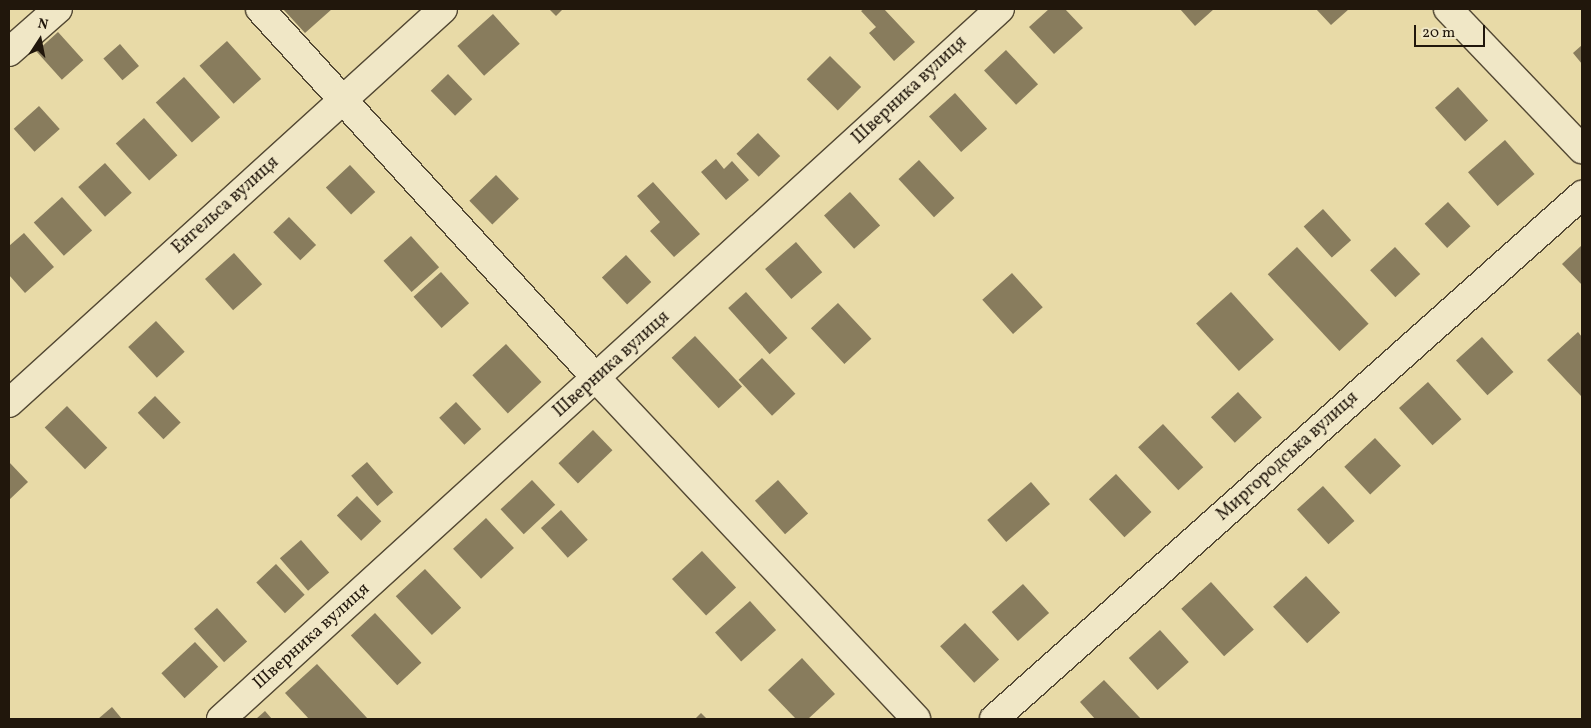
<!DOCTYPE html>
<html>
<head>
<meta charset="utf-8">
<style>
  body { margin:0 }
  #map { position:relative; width:1591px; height:728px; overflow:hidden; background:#e8daa7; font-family:Vollkorn,serif }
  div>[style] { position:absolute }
  .building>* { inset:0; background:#887c5d; transform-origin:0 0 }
  .roads { filter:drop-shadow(1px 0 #534833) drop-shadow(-1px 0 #534833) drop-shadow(0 1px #534833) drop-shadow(0 -1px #534833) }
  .minor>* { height:28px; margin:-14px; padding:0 14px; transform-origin:14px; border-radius:14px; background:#f0e7c6 }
  .tertiary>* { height:28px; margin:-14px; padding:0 14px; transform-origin:14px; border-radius:14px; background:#f0e7c6 }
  span { translate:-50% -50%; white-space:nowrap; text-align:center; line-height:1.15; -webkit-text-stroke:4px #f0e7c6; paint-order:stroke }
  .street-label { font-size:18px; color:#21170c }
  .frame { position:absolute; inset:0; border:10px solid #21170c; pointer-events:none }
  .north { position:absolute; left:15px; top:15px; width:50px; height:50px; -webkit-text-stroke:4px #f0e7c6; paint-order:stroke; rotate:11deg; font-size:14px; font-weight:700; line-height:20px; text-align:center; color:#21170c }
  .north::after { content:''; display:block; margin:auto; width:18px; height:22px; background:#21170c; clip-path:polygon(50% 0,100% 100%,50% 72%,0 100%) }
  .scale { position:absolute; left:1414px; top:25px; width:71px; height:22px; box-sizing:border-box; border:2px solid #21170c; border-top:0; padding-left:6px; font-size:15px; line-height:18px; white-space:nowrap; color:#21170c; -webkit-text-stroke:4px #f0e7c6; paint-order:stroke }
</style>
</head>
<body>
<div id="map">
  <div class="building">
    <div style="clip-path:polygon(283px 9px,332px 9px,305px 33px)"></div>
    <div style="clip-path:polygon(549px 9px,563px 9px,556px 16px)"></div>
    <div style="clip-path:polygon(864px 9px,884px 9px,915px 42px,894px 61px,869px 33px,876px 27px,861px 11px)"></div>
    <div style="clip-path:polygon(1049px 9px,1065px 9px,1083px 28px,1054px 54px,1029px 27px)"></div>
    <div style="clip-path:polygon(1180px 9px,1214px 9px,1195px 26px)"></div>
    <div style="clip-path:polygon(1316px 9px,1349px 9px,1331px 25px)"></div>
    <div style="left:493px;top:14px;width:40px;height:48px;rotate:48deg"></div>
    <div style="left:58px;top:32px;width:38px;height:29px;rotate:48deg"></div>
    <div style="left:227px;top:41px;width:51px;height:37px;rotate:48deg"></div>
    <div style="left:120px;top:44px;width:29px;height:22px;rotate:49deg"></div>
    <div style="clip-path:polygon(1582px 45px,1582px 64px,1573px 53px)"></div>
    <div style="left:1006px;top:50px;width:47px;height:30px;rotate:47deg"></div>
    <div style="left:830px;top:56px;width:44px;height:33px;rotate:45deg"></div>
    <div style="left:448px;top:74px;width:35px;height:24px;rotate:46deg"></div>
    <div style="left:184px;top:77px;width:54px;height:38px;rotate:48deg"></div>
    <div style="left:1458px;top:87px;width:45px;height:31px;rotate:48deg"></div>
    <div style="left:955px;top:93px;width:48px;height:35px;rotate:48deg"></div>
    <div style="left:39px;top:106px;width:31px;height:34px;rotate:48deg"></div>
    <div style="left:144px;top:118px;width:50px;height:38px;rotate:48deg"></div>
    <div style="left:758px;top:133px;width:32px;height:30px;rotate:46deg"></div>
    <div style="left:1505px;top:140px;width:45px;height:49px;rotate:49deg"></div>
    <div style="clip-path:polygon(716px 159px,724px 169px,732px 161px,749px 180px,726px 200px,701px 172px)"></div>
    <div style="left:919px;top:160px;width:52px;height:28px;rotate:47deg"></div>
    <div style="left:105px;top:163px;width:40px;height:36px;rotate:48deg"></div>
    <div style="left:350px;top:165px;width:37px;height:33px;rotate:47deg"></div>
    <div style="left:496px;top:175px;width:33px;height:37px;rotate:46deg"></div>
    <div style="clip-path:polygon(653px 182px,700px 234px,674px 257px,650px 231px,660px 222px,637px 196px)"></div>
    <div style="left:850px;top:192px;width:45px;height:35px;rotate:48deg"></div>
    <div style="left:62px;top:197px;width:45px;height:38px;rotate:48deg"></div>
    <div style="left:1448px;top:202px;width:33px;height:32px;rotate:47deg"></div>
    <div style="left:1323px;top:209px;width:42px;height:26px;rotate:48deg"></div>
    <div style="left:289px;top:217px;width:39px;height:22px;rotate:46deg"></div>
    <div style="clip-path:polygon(24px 233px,54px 267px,25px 293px,9px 275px,9px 246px)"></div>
    <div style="left:411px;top:236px;width:42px;height:37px;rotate:48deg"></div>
    <div style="left:796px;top:242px;width:40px;height:41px;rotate:49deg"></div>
    <div style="clip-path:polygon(1582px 245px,1582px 285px,1562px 264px)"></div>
    <div style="left:1297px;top:247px;width:105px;height:40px;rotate:47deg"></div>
    <div style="left:1395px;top:247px;width:37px;height:34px;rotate:47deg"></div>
    <div style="left:234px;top:253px;width:42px;height:39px;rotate:48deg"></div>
    <div style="left:626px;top:255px;width:37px;height:33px;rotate:47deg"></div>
    <div style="left:441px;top:272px;width:42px;height:37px;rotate:48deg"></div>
    <div style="left:1012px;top:273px;width:46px;height:40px;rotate:48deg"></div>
    <div style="left:746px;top:292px;width:62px;height:24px;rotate:48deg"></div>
    <div style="left:1231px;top:292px;width:64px;height:47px;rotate:48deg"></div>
    <div style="left:838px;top:303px;width:49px;height:37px;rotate:47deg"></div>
    <div style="left:156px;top:321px;width:42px;height:38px;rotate:47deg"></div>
    <div style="clip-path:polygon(1578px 332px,1582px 337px,1581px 396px,1547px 360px)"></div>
    <div style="left:695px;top:336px;width:69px;height:32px;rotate:47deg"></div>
    <div style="left:1482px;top:337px;width:47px;height:35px;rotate:48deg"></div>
    <div style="left:506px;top:344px;width:52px;height:46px;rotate:47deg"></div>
    <div style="left:762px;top:358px;width:49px;height:32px;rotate:47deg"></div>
    <div style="left:1428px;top:382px;width:50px;height:39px;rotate:48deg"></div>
    <div style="left:1238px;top:392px;width:35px;height:37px;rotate:47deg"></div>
    <div style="left:155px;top:396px;width:37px;height:24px;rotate:46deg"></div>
    <div style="left:456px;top:402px;width:37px;height:23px;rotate:47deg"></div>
    <div style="left:67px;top:406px;width:58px;height:31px;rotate:46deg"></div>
    <div style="left:1163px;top:424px;width:59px;height:34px;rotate:47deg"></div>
    <div style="left:593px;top:430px;width:28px;height:48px;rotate:46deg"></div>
    <div style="left:1375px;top:438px;width:38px;height:42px;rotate:47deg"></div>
    <div style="clip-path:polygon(9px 462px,28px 482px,9px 500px)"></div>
    <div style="left:367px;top:462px;width:40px;height:21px;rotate:49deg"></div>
    <div style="left:1116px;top:474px;width:52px;height:37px;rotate:47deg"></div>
    <div style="left:532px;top:480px;width:34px;height:43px;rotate:47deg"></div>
    <div style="left:778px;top:480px;width:45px;height:31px;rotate:48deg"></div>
    <div style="left:1031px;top:482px;width:29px;height:58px;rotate:49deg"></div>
    <div style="left:1323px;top:486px;width:47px;height:35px;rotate:48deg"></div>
    <div style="left:357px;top:496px;width:35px;height:28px;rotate:46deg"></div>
    <div style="left:561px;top:510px;width:40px;height:27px;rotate:48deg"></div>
    <div style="left:486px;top:518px;width:41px;height:45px;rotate:47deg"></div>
    <div style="left:301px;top:540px;width:43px;height:28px;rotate:49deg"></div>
    <div style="left:702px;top:551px;width:50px;height:41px;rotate:47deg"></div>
    <div style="left:276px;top:564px;width:42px;height:27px;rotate:47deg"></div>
    <div style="left:425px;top:569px;width:53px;height:40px;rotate:47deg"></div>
    <div style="left:1306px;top:576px;width:50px;height:45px;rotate:47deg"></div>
    <div style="left:1211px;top:582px;width:64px;height:40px;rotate:48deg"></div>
    <div style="left:1023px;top:584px;width:39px;height:42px;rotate:48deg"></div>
    <div style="left:750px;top:601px;width:39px;height:47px;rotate:48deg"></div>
    <div style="left:217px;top:608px;width:45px;height:31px;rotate:48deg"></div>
    <div style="left:375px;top:613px;width:68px;height:33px;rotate:47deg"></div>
    <div style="left:965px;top:623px;width:50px;height:34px;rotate:47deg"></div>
    <div style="left:1160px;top:630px;width:43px;height:42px;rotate:48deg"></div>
    <div style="left:195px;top:642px;width:34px;height:46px;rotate:47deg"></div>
    <div style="clip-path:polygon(802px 658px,835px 694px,808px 719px,796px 719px,768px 690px)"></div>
    <div style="clip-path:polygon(317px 664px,368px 719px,309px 719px,285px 693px)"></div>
    <div style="clip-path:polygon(1104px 680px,1141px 719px,1095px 719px,1080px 702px)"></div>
    <div style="clip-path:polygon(112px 707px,122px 719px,98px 719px)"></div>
    <div style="clip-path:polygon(265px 711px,272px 719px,256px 719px)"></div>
    <div style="clip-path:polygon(701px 713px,707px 719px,695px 719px)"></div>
  </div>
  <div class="roads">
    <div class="minor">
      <div style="left:260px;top:9px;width:500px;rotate:47.67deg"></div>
      <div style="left:597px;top:379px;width:466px;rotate:46.8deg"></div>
      <div style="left:9px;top:52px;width:65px;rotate:-41.3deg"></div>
      <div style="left:9px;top:403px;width:586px;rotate:-42.23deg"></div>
      <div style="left:221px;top:719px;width:1054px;rotate:-42.35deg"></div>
      <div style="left:994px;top:719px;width:788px;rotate:-41.71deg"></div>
    </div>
    <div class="tertiary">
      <div style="left:1448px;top:9px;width:194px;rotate:46.3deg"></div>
    </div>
  </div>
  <div class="street-label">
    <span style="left:910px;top:91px;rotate:-43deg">Шверника вулиця</span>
    <span style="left:226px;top:206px;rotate:-42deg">Енгельса вулиця</span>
    <span style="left:612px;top:365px;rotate:-42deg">Шверника вулиця</span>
    <span style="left:1288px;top:457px;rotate:-42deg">Миргородська вулиця</span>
    <span style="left:312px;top:637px;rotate:-42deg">Шверника вулиця</span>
  </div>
  <div class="frame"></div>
  <div class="north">N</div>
  <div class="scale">20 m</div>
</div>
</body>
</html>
